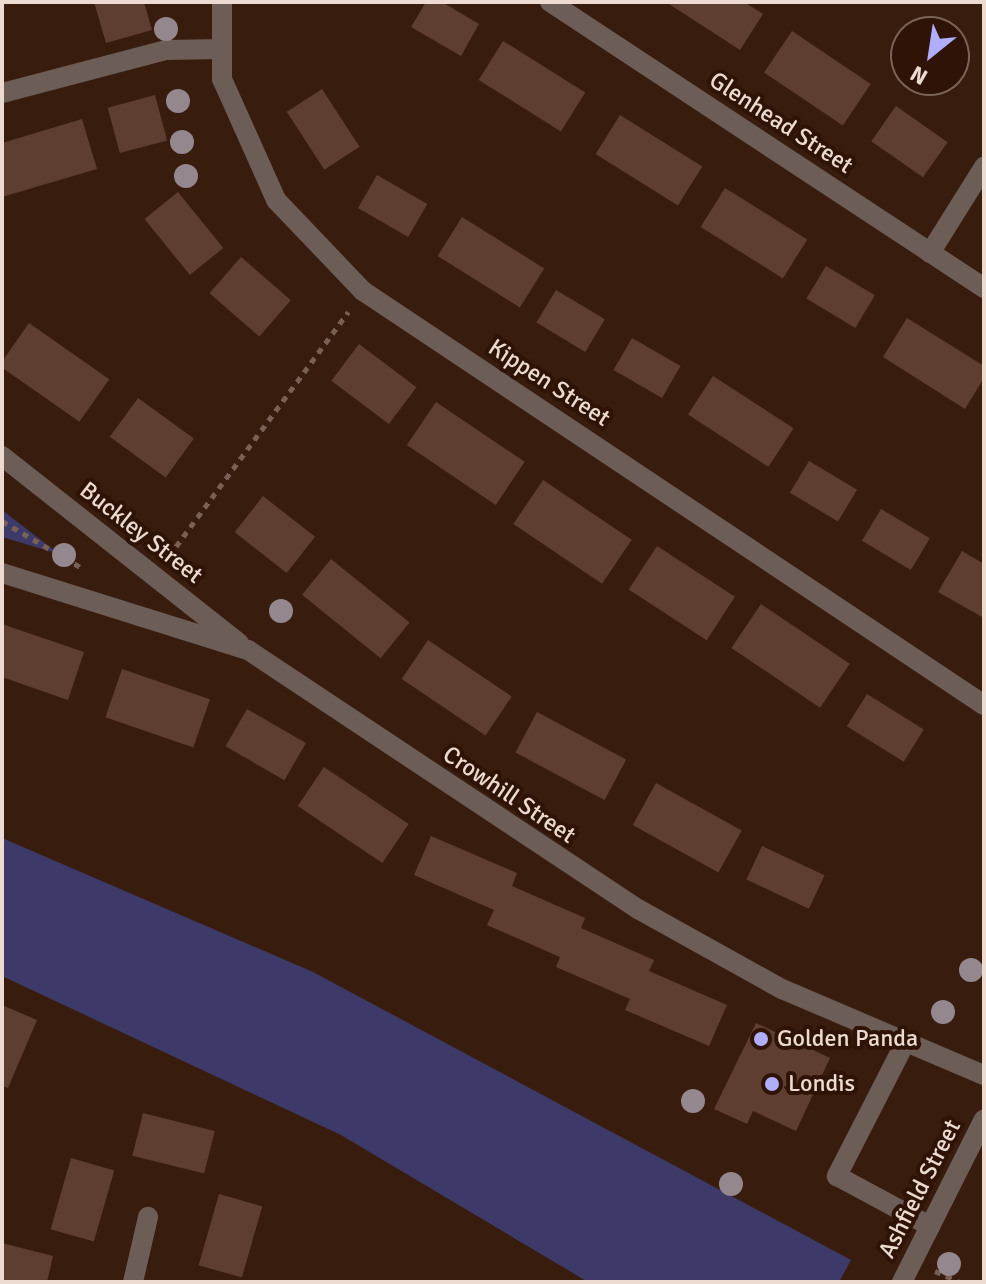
<!DOCTYPE html>
<html>
<head>
<meta charset="utf-8">
<style>
  body { margin:0 }
  #map { position:relative; width:986px; height:1284px; overflow:hidden; background:#381d0f; font-family:Signika,sans-serif }
  div>[style] { position:absolute }
  .green>* { inset:0; background:#3d3a6a }
  .building>* { inset:0; background:#5d3e30; transform-origin:0 0 }
  .path>* { height:5px; margin-top:-2.5px; transform-origin:0; background:repeating-linear-gradient(90deg,#786054 0 6px,transparent 0 12px) }
  .minor>* { height:20px; margin:-10px; padding:0 10px; transform-origin:10px; border-radius:10px; background:#6c5d56 }
  .trees>* { width:24px; height:24px; margin:-12px; border-radius:50%; background:#94888e }
  .dots>* { width:22px; height:22px; translate:-50% -50%; box-sizing:border-box; border:4px solid #2e1306; border-radius:50% }
  span { translate:-50% -50%; white-space:nowrap; text-align:center; line-height:1.15; -webkit-text-stroke:8px #2e1306; paint-order:stroke }
  .street-label { font-size:24px; color:#eddad1 }
  .poi-label { font-size:24px; color:#eddad1 }
  .left { translate:0 -50%; text-align:left }
  .frame { position:absolute; inset:0; border:4px solid #eddad1; pointer-events:none }
  .north { position:absolute; left:890px; top:16px; width:80px; height:80px; box-sizing:border-box; background:#2e1306; border:2px solid #7a6357; border-radius:50%; rotate:210deg; font-size:22px; font-weight:700; line-height:32px; text-align:center; color:#eddad1 }
  .north::after { content:''; display:block; margin:auto; width:28px; height:36px; background:#b0aefa; clip-path:polygon(50% 0,100% 100%,50% 72%,0 100%) }
</style>
</head>
<body>
<div id="map">
  <div class="green">
    <div style="clip-path:polygon(2px 510px,59px 554px,2px 537px)"></div>
    <div style="clip-path:polygon(2px 838px,313px 972px,851px 1260px,839px 1282px,588px 1282px,341px 1135px,2px 976px)"></div>
  </div>
  <div class="building">
    <div style="clip-path:polygon(94px 2px,144px 2px,152px 30px,106px 43px)"></div>
    <div style="clip-path:polygon(426px 2px,442px 2px,479px 24px,461px 56px,411px 27px)"></div>
    <div style="clip-path:polygon(666px 2px,744px 2px,763px 14px,740px 50px)"></div>
    <div style="left:792px;top:31px;width:95px;height:50px;rotate:34deg"></div>
    <div style="left:503px;top:41px;width:97px;height:46px;rotate:32deg"></div>
    <div style="left:322px;top:89px;width:69px;height:42px;rotate:57deg"></div>
    <div style="left:155px;top:95px;width:47px;height:49px;rotate:75deg"></div>
    <div style="left:896px;top:106px;width:63px;height:43px;rotate:35deg"></div>
    <div style="left:620px;top:115px;width:97px;height:46px;rotate:32deg"></div>
    <div style="clip-path:polygon(82px 119px,97px 169px,2px 197px,2px 143px)"></div>
    <div style="left:377px;top:175px;width:58px;height:38px;rotate:30deg"></div>
    <div style="left:725px;top:188px;width:97px;height:46px;rotate:32deg"></div>
    <div style="left:178px;top:192px;width:72px;height:43px;rotate:51deg"></div>
    <div style="left:462px;top:217px;width:97px;height:46px;rotate:32deg"></div>
    <div style="left:241px;top:257px;width:66px;height:48px;rotate:41deg"></div>
    <div style="left:826px;top:266px;width:57px;height:38px;rotate:31deg"></div>
    <div style="left:556px;top:290px;width:57px;height:38px;rotate:31deg"></div>
    <div style="clip-path:polygon(907px 318px,984px 366px,984px 378px,965px 409px,883px 357px)"></div>
    <div style="left:29px;top:323px;width:98px;height:52px;rotate:35deg"></div>
    <div style="left:632px;top:338px;width:56px;height:37px;rotate:30deg"></div>
    <div style="left:359px;top:344px;width:72px;height:46px;rotate:37deg"></div>
    <div style="left:713px;top:376px;width:96px;height:46px;rotate:33deg"></div>
    <div style="left:138px;top:398px;width:69px;height:48px;rotate:36deg"></div>
    <div style="left:436px;top:402px;width:107px;height:52px;rotate:34deg"></div>
    <div style="left:809px;top:461px;width:56px;height:37px;rotate:31deg"></div>
    <div style="left:543px;top:480px;width:107px;height:53px;rotate:34deg"></div>
    <div style="left:263px;top:496px;width:66px;height:46px;rotate:38deg"></div>
    <div style="left:881px;top:509px;width:57px;height:37px;rotate:31deg"></div>
    <div style="left:657px;top:546px;width:93px;height:52px;rotate:33deg"></div>
    <div style="clip-path:polygon(962px 551px,984px 564px,984px 618px,938px 592px)"></div>
    <div style="left:331px;top:559px;width:101px;height:46px;rotate:39deg"></div>
    <div style="left:761px;top:604px;width:107px;height:53px;rotate:34deg"></div>
    <div style="clip-path:polygon(2px 624px,84px 652px,68px 700px,2px 677px)"></div>
    <div style="left:428px;top:640px;width:101px;height:47px;rotate:34deg"></div>
    <div style="left:122px;top:669px;width:93px;height:51px;rotate:19deg"></div>
    <div style="left:867px;top:694px;width:67px;height:38px;rotate:32deg"></div>
    <div style="left:247px;top:709px;width:68px;height:43px;rotate:30deg"></div>
    <div style="left:537px;top:712px;width:101px;height:46px;rotate:28deg"></div>
    <div style="left:324px;top:767px;width:102px;height:47px;rotate:34deg"></div>
    <div style="left:656px;top:783px;width:98px;height:48px;rotate:29deg"></div>
    <div style="clip-path:polygon(431px 836px,517px 873px,512px 886px,585px 918px,581px 928px,654px 960px,649px 971px,727px 1005px,709px 1046px,625px 1010px,630px 999px,556px 967px,560px 957px,487px 925px,494px 910px,414px 875px)"></div>
    <div style="left:762px;top:846px;width:69px;height:37px;rotate:25deg"></div>
    <div style="clip-path:polygon(2px 1005px,37px 1020px,8px 1088px,2px 1086px)"></div>
    <div style="clip-path:polygon(756px 1023px,830px 1058px,796px 1131px,753px 1111px,747px 1124px,714px 1109px)"></div>
    <div style="left:143px;top:1113px;width:74px;height:44px;rotate:14deg"></div>
    <div style="left:71px;top:1158px;width:45px;height:74px;rotate:16deg"></div>
    <div style="left:219px;top:1194px;width:45px;height:74px;rotate:16deg"></div>
    <div style="clip-path:polygon(2px 1243px,53px 1256px,47px 1282px,2px 1282px)"></div>
  </div>
  <div class="path">
    <div style="left:2px;top:521px;width:91px;rotate:30.5deg"></div>
    <div style="left:169px;top:556px;width:303px;rotate:-53.7deg"></div>
    <div style="left:935px;top:1271px;width:27px;rotate:24deg"></div>
  </div>
  <div class="minor">
    <div style="left:222px;top:2px;width:77px;rotate:90deg"></div>
    <div style="left:222px;top:79px;width:133px;rotate:65.9deg"></div>
    <div style="left:276px;top:200px;width:126px;rotate:46.3deg"></div>
    <div style="left:363px;top:291px;width:746px;rotate:33.69deg"></div>
    <div style="left:550px;top:2px;width:520px;rotate:33.38deg"></div>
    <div style="left:2px;top:93px;width:170px;rotate:-14.7deg"></div>
    <div style="left:166px;top:50px;width:56px;rotate:-1deg"></div>
    <div style="left:930px;top:253px;width:102px;rotate:-57.9deg"></div>
    <div style="left:2px;top:456px;width:302px;rotate:38.3deg"></div>
    <div style="left:2px;top:573px;width:258px;rotate:17.4deg"></div>
    <div style="left:248px;top:650px;width:468px;rotate:33.6deg"></div>
    <div style="left:638px;top:909px;width:165px;rotate:29.1deg"></div>
    <div style="left:782px;top:989px;width:220px;rotate:23.1deg"></div>
    <div style="left:906px;top:1041px;width:152px;rotate:117.1deg"></div>
    <div style="left:837px;top:1176px;width:106px;rotate:28.3deg"></div>
    <div style="left:133px;top:1282px;width:67px;rotate:-77deg"></div>
    <div style="left:902px;top:1282px;width:182px;rotate:-63.3deg"></div>
  </div>
  <div class="trees">
    <div style="left:166px;top:29px"></div>
    <div style="left:178px;top:101px"></div>
    <div style="left:182px;top:142px"></div>
    <div style="left:186px;top:176px"></div>
    <div style="left:64px;top:555px"></div>
    <div style="left:281px;top:611px"></div>
    <div style="left:971px;top:970px"></div>
    <div style="left:943px;top:1012px"></div>
    <div style="left:693px;top:1101px"></div>
    <div style="left:731px;top:1184px"></div>
    <div style="left:949px;top:1264px"></div>
  </div>
  <div class="dots">
    <div style="left:761px;top:1039px;background:#b0aefa"></div>
    <div style="left:772px;top:1084px;background:#b0aefa"></div>
  </div>
  <div class="street-label">
    <span style="left:781px;top:123px;rotate:33deg">Glenhead Street</span>
    <span style="left:549px;top:383px;rotate:33deg">Kippen Street</span>
    <span style="left:141px;top:533px;rotate:38deg">Buckley Street</span>
    <span style="left:509px;top:795px;rotate:34deg">Crowhill Street</span>
    <span style="left:920px;top:1189px;rotate:-63deg">Ashfield Street</span>
  </div>
  <div class="poi-label">
    <span class="left" style="left:777px;top:1039px">Golden Panda</span>
    <span class="left" style="left:788px;top:1084px">Londis</span>
  </div>
  <div class="frame"></div>
  <div class="north">N</div>
</div>
</body>
</html>
